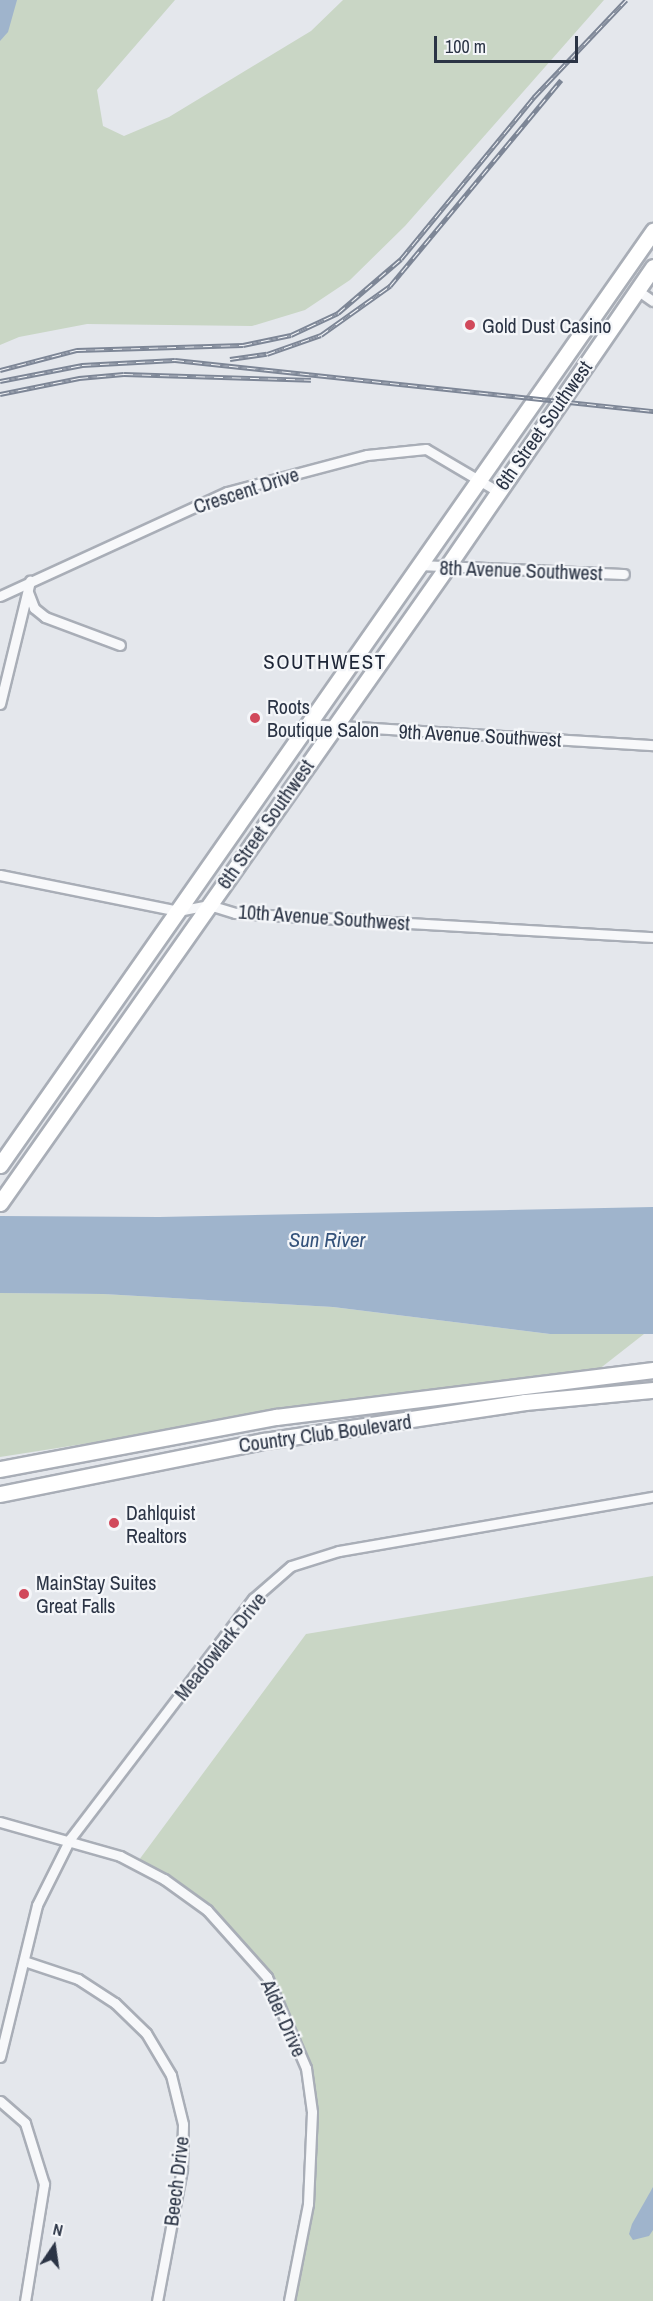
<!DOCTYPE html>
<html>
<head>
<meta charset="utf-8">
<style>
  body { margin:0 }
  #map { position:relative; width:653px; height:2301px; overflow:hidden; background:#e4e7ec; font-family:"Archivo Narrow",sans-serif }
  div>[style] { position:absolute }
  .green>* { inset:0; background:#c9d6c5 }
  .water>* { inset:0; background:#9fb4cc }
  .roads { filter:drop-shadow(2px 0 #a9aeb7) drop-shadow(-2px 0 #a9aeb7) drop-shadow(0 2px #a9aeb7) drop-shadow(0 -2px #a9aeb7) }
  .minor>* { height:9px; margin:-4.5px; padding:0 4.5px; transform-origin:4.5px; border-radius:4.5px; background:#f7f8fa }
  .primary>* { height:15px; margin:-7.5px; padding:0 7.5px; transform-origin:7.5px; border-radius:7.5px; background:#fff }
  .trunk>* { height:15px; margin:-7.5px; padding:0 7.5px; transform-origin:7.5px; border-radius:7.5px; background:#fff }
  .rail>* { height:5px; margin-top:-2.5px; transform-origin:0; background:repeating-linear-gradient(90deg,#f4f6f9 0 9px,#7d8696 0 18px); box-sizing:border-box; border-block:2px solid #7d8696 }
  .dots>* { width:16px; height:16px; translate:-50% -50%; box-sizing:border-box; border:3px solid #f4f6f9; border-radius:50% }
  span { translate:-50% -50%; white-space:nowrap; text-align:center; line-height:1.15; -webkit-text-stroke:4.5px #f4f6f9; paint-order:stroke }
  .poi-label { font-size:20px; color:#2b3445 }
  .left { translate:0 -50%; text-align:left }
  .street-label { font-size:20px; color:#2b3445 }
  .neighbourhood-label { font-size:21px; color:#1d2536; letter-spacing:1.5px }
  .water-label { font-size:21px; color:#34527a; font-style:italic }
  .north { position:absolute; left:24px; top:2217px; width:60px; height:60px; -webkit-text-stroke:4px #f4f6f9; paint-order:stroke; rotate:13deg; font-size:16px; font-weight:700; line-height:24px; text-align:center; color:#2b3445 }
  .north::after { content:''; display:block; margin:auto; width:21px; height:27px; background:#2b3445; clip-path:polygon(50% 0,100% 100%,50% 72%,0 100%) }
  .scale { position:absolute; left:434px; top:36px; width:144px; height:27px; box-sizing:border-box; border:3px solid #2b3445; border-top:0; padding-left:8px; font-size:18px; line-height:21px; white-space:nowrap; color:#2b3445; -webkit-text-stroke:4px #f4f6f9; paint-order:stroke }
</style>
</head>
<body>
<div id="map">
  <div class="green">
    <div style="clip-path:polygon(0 0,175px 0,97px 90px,103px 126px,124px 136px,169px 117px,311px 31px,343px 0,604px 0,405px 226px,350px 280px,305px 310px,252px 326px,87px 324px,19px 337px,0 345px)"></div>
    <div style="clip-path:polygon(0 1293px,103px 1294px,333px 1307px,550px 1334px,644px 1334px,598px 1370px,351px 1402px,0 1457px)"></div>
    <div style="clip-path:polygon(653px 1576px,653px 2301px,289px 2301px,312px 2170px,306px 2068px,267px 1977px,207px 1910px,136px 1864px,306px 1634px)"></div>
  </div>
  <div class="water">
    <div style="clip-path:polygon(0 0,17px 0,8px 32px,0 41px)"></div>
    <div style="clip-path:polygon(653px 1207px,653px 1334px,550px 1334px,333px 1307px,103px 1294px,0 1293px,0 1216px,159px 1217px)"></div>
    <div style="clip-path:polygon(653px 2187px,653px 2230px,649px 2236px,633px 2240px,629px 2234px,632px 2224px)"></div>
  </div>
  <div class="roads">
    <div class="minor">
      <div style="left:637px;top:290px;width:19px;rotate:35deg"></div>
      <div style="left:418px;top:565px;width:206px;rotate:2.5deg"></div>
      <div style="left:28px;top:592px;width:17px;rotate:69deg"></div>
      <div style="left:34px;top:608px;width:14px;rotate:39deg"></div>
      <div style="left:45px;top:617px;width:80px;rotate:20.5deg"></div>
      <div style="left:0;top:596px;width:250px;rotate:-24.6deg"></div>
      <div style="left:227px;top:492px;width:145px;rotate:-14.8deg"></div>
      <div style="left:367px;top:455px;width:59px;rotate:-5.8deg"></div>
      <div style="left:426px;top:449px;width:82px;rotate:30.6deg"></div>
      <div style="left:0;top:704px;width:127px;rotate:-76.3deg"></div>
      <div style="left:308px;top:724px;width:346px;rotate:3.5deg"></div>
      <div style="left:0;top:875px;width:182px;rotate:11.4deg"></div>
      <div style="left:178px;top:911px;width:32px;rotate:-11deg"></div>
      <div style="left:209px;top:905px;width:27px;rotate:17deg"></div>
      <div style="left:235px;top:913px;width:419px;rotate:3.3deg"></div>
      <div style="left:0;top:1822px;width:125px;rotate:15.8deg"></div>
      <div style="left:120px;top:1856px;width:50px;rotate:27.6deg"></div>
      <div style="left:164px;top:1879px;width:53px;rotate:35.8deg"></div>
      <div style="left:207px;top:1910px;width:90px;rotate:48.2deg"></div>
      <div style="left:267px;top:1977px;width:99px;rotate:66.8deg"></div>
      <div style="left:306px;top:2068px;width:44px;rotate:82.2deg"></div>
      <div style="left:312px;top:2112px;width:92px;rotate:92.5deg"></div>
      <div style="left:308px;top:2204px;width:99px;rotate:101.1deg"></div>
      <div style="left:24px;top:1961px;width:57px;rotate:18.4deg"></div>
      <div style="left:78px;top:1979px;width:44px;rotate:33deg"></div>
      <div style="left:115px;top:2003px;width:43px;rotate:44.1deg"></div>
      <div style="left:146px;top:2033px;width:49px;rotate:59.2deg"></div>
      <div style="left:171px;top:2075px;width:50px;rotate:76.2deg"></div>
      <div style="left:183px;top:2124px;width:45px;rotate:91.3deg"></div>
      <div style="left:182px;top:2169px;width:134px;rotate:100.7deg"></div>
      <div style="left:0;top:2057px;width:156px;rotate:-76.3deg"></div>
      <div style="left:37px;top:1905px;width:74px;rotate:-63.4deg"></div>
      <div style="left:70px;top:1839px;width:302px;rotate:-52.7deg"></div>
      <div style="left:253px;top:1599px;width:50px;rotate:-41deg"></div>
      <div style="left:291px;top:1566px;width:50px;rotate:-17.4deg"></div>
      <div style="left:339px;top:1551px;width:319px;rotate:-9.8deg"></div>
      <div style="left:0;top:2101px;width:33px;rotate:41deg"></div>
      <div style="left:25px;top:2123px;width:64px;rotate:72.7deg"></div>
      <div style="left:44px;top:2184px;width:119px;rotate:99.2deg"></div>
    </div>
    <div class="primary">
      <div style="left:0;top:1165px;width:1140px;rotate:-55.04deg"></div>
      <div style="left:0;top:1203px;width:777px;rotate:-54.9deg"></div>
      <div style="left:447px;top:567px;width:364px;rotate:-55.5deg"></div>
    </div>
    <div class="trunk">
      <div style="left:0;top:1469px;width:281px;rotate:-10.7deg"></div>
      <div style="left:276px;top:1417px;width:380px;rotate:-7.1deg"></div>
      <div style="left:0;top:1494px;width:269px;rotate:-11.4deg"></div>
      <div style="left:264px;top:1441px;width:264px;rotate:-8.5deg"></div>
      <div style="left:525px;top:1402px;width:129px;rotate:-5.4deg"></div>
    </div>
  </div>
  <div class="rail">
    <div style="left:230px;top:359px;width:37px;rotate:-8deg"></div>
    <div style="left:267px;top:354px;width:57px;rotate:-19.4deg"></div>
    <div style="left:321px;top:335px;width:85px;rotate:-35.4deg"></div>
    <div style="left:390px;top:286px;width:268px;rotate:-50.3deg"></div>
    <div style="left:0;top:370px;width:80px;rotate:-14.6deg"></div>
    <div style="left:77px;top:350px;width:166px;rotate:-1.7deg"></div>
    <div style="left:243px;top:345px;width:49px;rotate:-11.8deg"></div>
    <div style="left:291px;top:335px;width:52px;rotate:-25.1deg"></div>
    <div style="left:338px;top:313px;width:83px;rotate:-40.6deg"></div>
    <div style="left:401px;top:259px;width:210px;rotate:-50.6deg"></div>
    <div style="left:534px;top:97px;width:134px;rotate:-46.5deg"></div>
    <div style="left:0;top:381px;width:84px;rotate:-11deg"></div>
    <div style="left:82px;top:365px;width:93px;rotate:-3.1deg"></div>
    <div style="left:175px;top:360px;width:481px;rotate:6.1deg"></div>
    <div style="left:0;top:394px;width:81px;rotate:-11.4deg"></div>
    <div style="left:79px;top:378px;width:45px;rotate:-5.1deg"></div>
    <div style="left:124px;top:374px;width:187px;rotate:1.8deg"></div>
  </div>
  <div class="dots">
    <div style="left:470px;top:325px;background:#d1495b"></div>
    <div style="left:255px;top:718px;background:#d1495b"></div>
    <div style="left:114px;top:1523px;background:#d1495b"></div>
    <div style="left:24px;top:1594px;background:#d1495b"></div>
  </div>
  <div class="poi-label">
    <span class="left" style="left:482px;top:325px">Gold Dust Casino</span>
    <span class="left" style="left:267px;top:718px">Roots<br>Boutique Salon</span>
    <span class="left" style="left:126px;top:1524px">Dahlquist<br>Realtors</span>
    <span class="left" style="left:36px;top:1594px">MainStay Suites<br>Great Falls</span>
  </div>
  <div class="street-label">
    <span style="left:543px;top:425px;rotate:-55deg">6th Street Southwest</span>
    <span style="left:246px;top:490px;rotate:-18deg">Crescent Drive</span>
    <span style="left:521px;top:570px;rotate:2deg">8th Avenue Southwest</span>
    <span style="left:480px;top:735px;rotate:3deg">9th Avenue Southwest</span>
    <span style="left:265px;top:824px;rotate:-55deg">6th Street Southwest</span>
    <span style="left:324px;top:917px;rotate:4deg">10th Avenue Southwest</span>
    <span style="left:325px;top:1433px;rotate:-8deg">Country Club Boulevard</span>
    <span style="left:220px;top:1646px;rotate:-51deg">Meadowlark Drive</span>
    <span style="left:284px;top:2018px;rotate:66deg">Alder Drive</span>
    <span style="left:176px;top:2181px;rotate:-83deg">Beech Drive</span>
  </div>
  <div class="neighbourhood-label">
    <span style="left:325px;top:662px">SOUTHWEST</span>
  </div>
  <div class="water-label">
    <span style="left:327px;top:1240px">Sun River</span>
  </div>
  <div class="north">N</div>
  <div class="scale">100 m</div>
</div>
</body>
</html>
